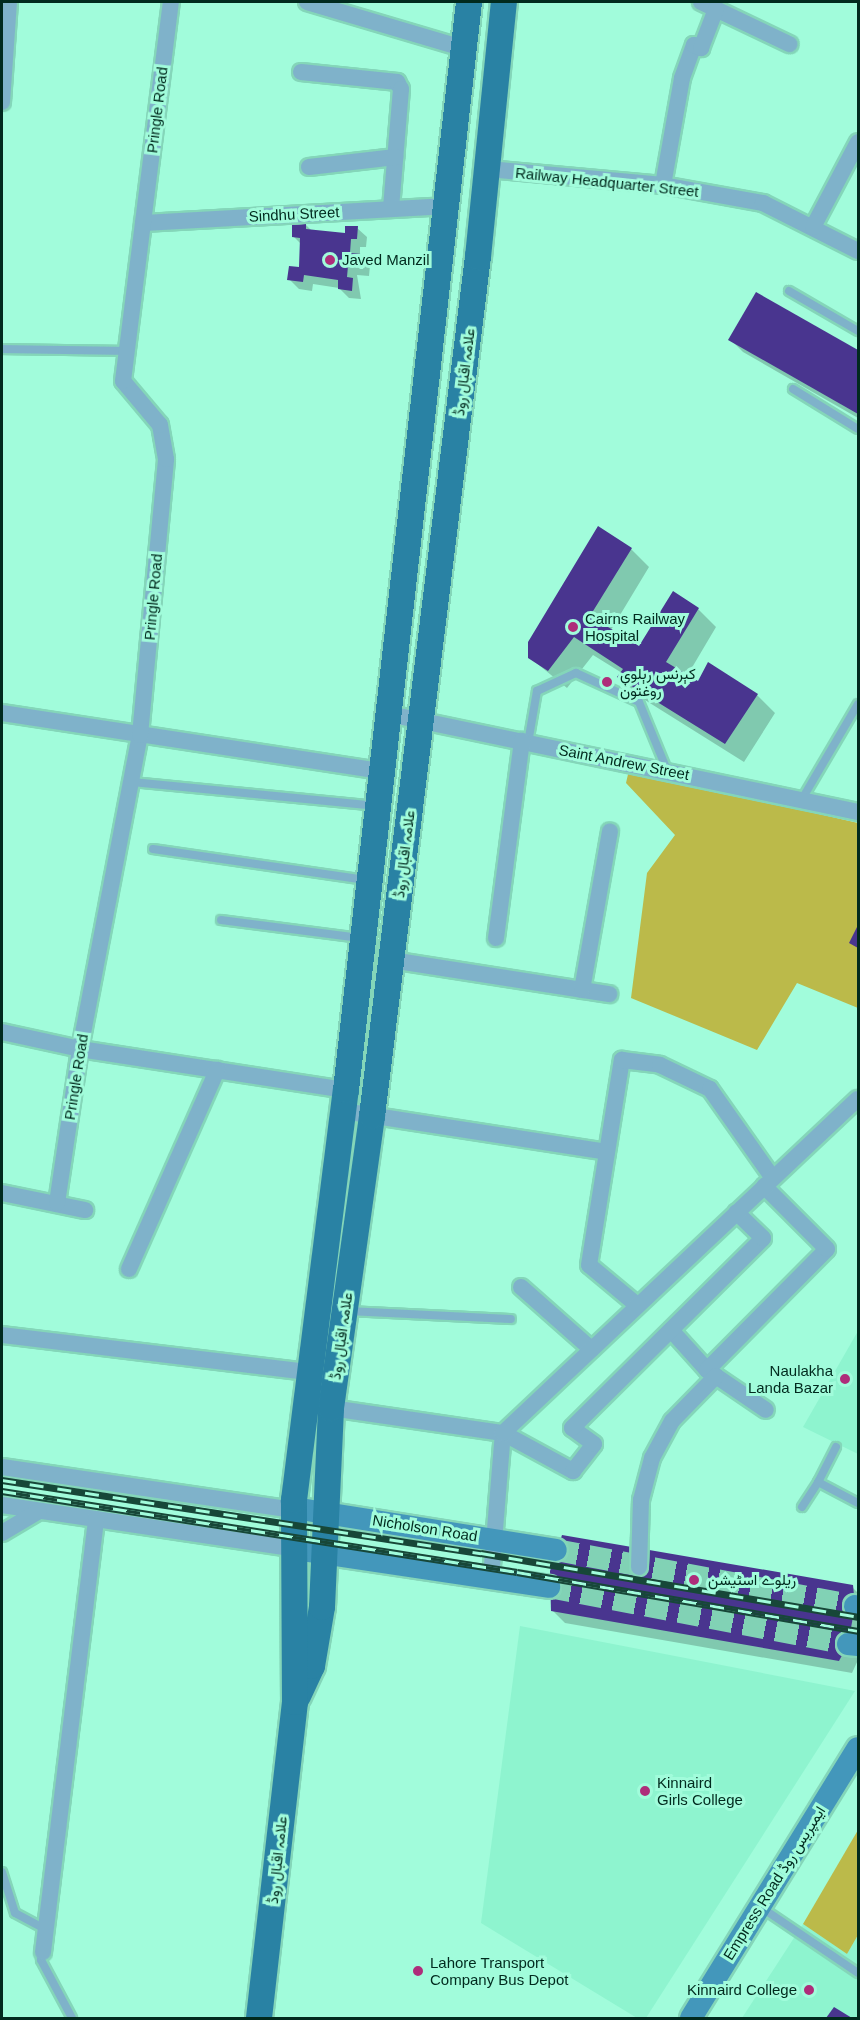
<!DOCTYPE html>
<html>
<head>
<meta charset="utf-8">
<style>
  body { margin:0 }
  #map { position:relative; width:860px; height:2020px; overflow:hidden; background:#a1fcdb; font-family:Helvetica,Vazirmatn,sans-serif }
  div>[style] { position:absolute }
  .built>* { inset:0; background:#8ef4cf }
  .green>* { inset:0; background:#bbba4a }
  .shadow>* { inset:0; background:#0003 }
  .building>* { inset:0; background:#49358f }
  .secondary-tunnel>* { height:22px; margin-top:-11px; transform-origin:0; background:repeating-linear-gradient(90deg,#81d2b5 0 22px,transparent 0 33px) }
  .roads { filter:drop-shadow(2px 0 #84d6b9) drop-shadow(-2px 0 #84d6b9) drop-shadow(0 2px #84d6b9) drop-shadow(0 -2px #84d6b9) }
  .lane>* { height:8px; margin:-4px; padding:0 4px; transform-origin:4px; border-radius:4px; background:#7fb2ca }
  .street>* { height:16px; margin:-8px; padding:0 8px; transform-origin:8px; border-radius:8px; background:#7fb2ca }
  .secondary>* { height:22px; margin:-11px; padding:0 11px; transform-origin:11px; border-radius:11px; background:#4397bb }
  .primary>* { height:26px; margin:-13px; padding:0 13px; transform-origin:13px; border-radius:13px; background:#2982a4 }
  .rail>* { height:7px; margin-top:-3.5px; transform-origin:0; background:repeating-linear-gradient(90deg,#a1fcdb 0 14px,#174738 0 28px); box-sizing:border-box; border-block:2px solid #174738 }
  .dots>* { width:16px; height:16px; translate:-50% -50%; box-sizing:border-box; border:3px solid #a1fcdb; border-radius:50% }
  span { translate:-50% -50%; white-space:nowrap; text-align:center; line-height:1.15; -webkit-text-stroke:6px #a1fcdb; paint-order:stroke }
  .street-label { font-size:15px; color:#012a1e }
  .poi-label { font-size:15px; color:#012a1e }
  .left { translate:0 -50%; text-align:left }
  .right { translate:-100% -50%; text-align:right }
  .frame { position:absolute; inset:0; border:3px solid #012a1e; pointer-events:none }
</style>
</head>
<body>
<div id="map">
  <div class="built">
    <div style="clip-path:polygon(858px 1331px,858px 1454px,803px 1427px)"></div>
    <div style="clip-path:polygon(520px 1626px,855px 1691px,646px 2018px,637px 2018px,481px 1923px)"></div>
    <div style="clip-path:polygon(803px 1924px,847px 1954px,858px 1935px,858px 2018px,742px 2018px)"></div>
  </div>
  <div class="green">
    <div style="clip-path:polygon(629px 770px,858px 823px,858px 1008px,797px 983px,757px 1050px,631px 998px,647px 873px,675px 835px,626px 783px)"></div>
    <div style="clip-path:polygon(858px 1830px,858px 1935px,847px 1954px,803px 1924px)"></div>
  </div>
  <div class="shadow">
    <div style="clip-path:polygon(305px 224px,312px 231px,346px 235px,357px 228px,367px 237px,366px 247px,360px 247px,360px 255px,370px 265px,369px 276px,357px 275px,361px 299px,349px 298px,339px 288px,313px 284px,312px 291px,299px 289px,289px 279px,300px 269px,301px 244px,293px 236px)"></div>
    <div style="clip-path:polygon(757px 294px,858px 352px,858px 418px,743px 352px,730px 339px)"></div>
    <div style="clip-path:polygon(631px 549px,649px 567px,611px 630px,640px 648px,698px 609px,716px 627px,687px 676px,699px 683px,757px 695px,775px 713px,744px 762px,637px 695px,619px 677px,622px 673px,593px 655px,567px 688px,529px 657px)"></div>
    <div style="clip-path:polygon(852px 1587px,858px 1593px,858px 1660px,852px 1673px,565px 1623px,552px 1610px)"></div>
  </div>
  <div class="building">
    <div style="clip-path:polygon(292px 222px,306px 223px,306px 229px,345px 233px,345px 226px,358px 226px,357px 239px,351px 239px,350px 253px,361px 254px,360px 267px,348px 266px,347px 277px,353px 278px,352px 291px,338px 289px,338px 280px,304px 275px,303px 282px,287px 280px,289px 266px,299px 267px,300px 238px,292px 237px)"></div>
    <div style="clip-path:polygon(756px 292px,858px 350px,858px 414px,728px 340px)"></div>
    <div style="clip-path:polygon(598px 526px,632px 548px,590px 616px,639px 646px,673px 591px,699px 608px,666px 662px,698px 681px,708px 662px,758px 694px,725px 744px,617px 677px,623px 669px,574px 637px,548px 671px,528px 658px,528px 642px)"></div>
    <div style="clip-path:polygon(858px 925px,858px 948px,849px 943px)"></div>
    <div style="clip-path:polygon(562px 1535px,853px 1585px,855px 1606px,848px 1644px,839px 1661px,551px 1611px,550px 1571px)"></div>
    <div style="clip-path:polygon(834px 2007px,852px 2018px,826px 2018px)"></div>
  </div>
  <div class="secondary-tunnel">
    <div style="left:556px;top:1550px;width:304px;rotate:10.6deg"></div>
    <div style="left:549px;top:1587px;width:304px;rotate:10.8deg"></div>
  </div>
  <div class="roads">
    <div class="lane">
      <div style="left:789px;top:291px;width:80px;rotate:30.1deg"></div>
      <div style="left:2px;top:349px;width:125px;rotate:0.9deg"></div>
      <div style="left:793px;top:389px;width:76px;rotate:31.6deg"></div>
      <div style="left:528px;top:743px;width:53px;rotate:-80.2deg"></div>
      <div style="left:537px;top:691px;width:43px;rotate:-24.8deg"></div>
      <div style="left:576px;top:673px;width:69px;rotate:24.7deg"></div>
      <div style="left:639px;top:702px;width:74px;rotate:67.6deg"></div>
      <div style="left:132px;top:782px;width:244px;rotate:5.6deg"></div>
      <div style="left:802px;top:799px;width:110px;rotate:-59.5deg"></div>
      <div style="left:153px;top:849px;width:215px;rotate:8.3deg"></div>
      <div style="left:221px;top:920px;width:140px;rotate:7.4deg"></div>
      <div style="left:347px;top:1311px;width:164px;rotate:2.8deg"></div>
      <div style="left:836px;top:1447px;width:39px;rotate:117deg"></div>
      <div style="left:818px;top:1482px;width:45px;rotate:27.7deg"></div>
      <div style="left:802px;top:1507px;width:30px;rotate:-57deg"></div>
      <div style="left:2px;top:1872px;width:43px;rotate:72.4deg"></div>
      <div style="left:15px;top:1913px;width:34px;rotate:28deg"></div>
      <div style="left:762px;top:1908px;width:116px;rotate:34.1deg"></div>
      <div style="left:43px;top:1952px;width:8px;rotate:104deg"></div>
      <div style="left:41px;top:1960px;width:66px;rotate:61.9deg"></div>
    </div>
    <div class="street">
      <div style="left:307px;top:2px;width:162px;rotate:16.5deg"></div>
      <div style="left:701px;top:2px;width:98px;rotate:25.5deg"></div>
      <div style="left:301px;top:72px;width:97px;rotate:5.9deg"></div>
      <div style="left:397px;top:82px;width:8px;rotate:60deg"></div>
      <div style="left:401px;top:89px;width:120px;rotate:94.8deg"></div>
      <div style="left:2px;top:102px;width:100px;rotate:-86deg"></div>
      <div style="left:309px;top:167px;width:87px;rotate:-6.6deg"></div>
      <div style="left:488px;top:169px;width:176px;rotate:5.2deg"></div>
      <div style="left:663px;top:185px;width:102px;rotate:10.2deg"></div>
      <div style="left:763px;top:203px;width:106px;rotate:26.8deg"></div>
      <div style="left:663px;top:185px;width:109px;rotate:-79.9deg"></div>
      <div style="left:682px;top:78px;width:35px;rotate:-70deg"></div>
      <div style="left:694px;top:45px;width:8px;rotate:23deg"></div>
      <div style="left:701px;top:48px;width:42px;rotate:-69deg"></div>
      <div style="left:143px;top:223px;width:302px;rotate:-3.2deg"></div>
      <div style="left:813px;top:227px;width:96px;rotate:-62.1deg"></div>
      <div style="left:2px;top:713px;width:384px;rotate:8.7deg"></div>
      <div style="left:389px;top:714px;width:479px;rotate:11.8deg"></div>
      <div style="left:496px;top:938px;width:199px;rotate:-82.5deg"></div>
      <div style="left:391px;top:960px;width:221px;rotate:8.9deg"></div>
      <div style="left:582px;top:990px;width:161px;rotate:-80deg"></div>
      <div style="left:2px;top:1032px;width:80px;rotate:12.3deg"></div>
      <div style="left:80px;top:1049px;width:269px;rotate:8.8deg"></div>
      <div style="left:343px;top:1111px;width:267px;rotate:8.8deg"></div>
      <div style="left:2px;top:1193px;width:85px;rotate:11.6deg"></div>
      <div style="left:57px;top:1203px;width:156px;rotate:-81.5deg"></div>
      <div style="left:80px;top:1049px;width:320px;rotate:-79.2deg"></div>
      <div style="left:140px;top:735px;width:277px;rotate:-84.6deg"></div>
      <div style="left:166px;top:459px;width:35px;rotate:-100deg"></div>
      <div style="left:160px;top:425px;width:57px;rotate:-130.1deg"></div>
      <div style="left:123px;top:381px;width:382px;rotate:-82.8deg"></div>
      <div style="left:129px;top:1269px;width:218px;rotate:-66.1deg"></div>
      <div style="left:521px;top:1287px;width:94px;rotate:41.5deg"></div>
      <div style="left:637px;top:1305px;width:62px;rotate:-140.2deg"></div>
      <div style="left:589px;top:1265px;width:208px;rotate:-80.9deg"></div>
      <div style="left:622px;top:1060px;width:38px;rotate:7deg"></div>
      <div style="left:660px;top:1065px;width:55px;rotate:25.6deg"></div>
      <div style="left:710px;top:1089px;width:108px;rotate:54.8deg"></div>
      <div style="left:671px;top:1330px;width:54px;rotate:48deg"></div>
      <div style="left:707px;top:1370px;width:71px;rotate:34.1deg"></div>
      <div style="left:2px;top:1335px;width:308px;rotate:6.9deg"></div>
      <div style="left:707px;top:1370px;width:170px;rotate:-45.2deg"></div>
      <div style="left:827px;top:1249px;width:89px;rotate:-135deg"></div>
      <div style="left:331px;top:1408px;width:174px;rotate:8.3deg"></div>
      <div style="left:503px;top:1433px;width:80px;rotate:28.5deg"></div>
      <div style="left:573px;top:1471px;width:34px;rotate:-52deg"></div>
      <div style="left:594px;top:1444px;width:27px;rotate:-144deg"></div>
      <div style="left:572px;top:1428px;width:269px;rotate:-44.8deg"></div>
      <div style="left:763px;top:1238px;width:37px;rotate:-136deg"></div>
      <div style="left:2px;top:1467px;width:286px;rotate:8.4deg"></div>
      <div style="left:285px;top:1509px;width:9px;rotate:-6deg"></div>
      <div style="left:2px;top:1505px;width:297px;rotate:8.5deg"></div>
      <div style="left:2px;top:1533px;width:43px;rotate:-30.7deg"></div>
      <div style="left:639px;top:1567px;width:67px;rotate:-88.3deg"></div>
      <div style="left:641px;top:1500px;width:43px;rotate:-75.3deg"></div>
      <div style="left:652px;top:1458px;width:42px;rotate:-61.6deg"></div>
      <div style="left:672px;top:1421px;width:63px;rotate:-45.6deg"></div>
      <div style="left:491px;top:1578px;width:145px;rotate:-85.3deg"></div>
      <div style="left:503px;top:1433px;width:487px;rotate:-43.3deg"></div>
      <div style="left:43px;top:1952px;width:436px;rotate:-83deg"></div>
    </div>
    <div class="secondary">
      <div style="left:294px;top:1508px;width:265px;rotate:9.1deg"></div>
      <div style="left:296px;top:1549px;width:256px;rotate:8.5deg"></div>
      <div style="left:855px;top:1606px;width:3px;rotate:18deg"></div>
      <div style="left:848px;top:1644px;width:10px;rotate:6deg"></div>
      <div style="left:691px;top:2018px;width:317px;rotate:-58.3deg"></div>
    </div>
    <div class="primary">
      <div style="left:298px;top:1696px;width:33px;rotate:-65deg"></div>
      <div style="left:312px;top:1666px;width:60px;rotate:-80.4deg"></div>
      <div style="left:322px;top:1607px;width:199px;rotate:-87.4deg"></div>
      <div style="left:331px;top:1408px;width:295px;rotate:-82deg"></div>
      <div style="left:372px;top:1116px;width:866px;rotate:-82.97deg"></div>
      <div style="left:478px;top:257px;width:256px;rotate:-84.2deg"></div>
      <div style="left:259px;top:2018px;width:318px;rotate:-83.5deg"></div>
      <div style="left:295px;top:1702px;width:202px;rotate:-90.3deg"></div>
      <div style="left:294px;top:1500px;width:413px;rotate:-82.8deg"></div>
      <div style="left:346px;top:1090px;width:1095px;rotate:-83.55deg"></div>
    </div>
  </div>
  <div class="rail">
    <div style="left:2px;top:1480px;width:485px;rotate:8.7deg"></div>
    <div style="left:481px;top:1553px;width:382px;rotate:9.6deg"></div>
    <div style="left:2px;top:1491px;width:521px;rotate:8.94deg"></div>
    <div style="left:517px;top:1572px;width:346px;rotate:9.8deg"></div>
  </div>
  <div class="dots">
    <div style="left:330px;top:260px;background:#ae2d7a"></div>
    <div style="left:573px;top:627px;background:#ae2d7a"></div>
    <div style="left:607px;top:682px;background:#ae2d7a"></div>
    <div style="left:845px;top:1379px;background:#ae2d7a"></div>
    <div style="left:694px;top:1580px;background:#ae2d7a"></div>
    <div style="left:645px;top:1791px;background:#ae2d7a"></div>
    <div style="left:418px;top:1971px;background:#ae2d7a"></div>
    <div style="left:809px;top:1990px;background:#ae2d7a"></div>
  </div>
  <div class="street-label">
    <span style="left:157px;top:110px;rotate:-83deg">Pringle Road</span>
    <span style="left:607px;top:182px;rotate:6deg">Railway Headquarter Street</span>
    <span style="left:294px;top:214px;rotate:-3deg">Sindhu Street</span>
    <span style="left:464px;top:372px;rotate:-83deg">علامہ اقبال روڈ</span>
    <span style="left:153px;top:597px;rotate:-85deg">Pringle Road</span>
    <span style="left:624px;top:762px;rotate:11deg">Saint Andrew Street</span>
    <span style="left:404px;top:854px;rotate:-83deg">علامہ اقبال روڈ</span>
    <span style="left:76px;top:1077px;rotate:-81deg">Pringle Road</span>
    <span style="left:341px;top:1336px;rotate:-82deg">علامہ اقبال روڈ</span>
    <span style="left:425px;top:1528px;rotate:9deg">Nicholson Road</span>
    <span style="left:277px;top:1860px;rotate:-84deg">علامہ اقبال روڈ</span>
    <span style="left:774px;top:1883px;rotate:-58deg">Empress Road ایمپریس روڈ</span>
  </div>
  <div class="poi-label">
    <span class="left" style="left:342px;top:260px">Javed Manzil</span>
    <span class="left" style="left:585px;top:627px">Cairns Railway<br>Hospital</span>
    <span class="left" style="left:620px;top:682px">کېرنس رېلوې<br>روغتون</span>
    <span class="right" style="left:833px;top:1379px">Naulakha<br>Landa Bazar</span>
    <span class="left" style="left:708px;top:1580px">ریلوے اسٹیشن</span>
    <span class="left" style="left:657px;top:1791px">Kinnaird<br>Girls College</span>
    <span class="left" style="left:430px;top:1971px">Lahore Transport<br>Company Bus Depot</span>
    <span class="right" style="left:797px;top:1990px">Kinnaird College</span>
  </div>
  <div class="frame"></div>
</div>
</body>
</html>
